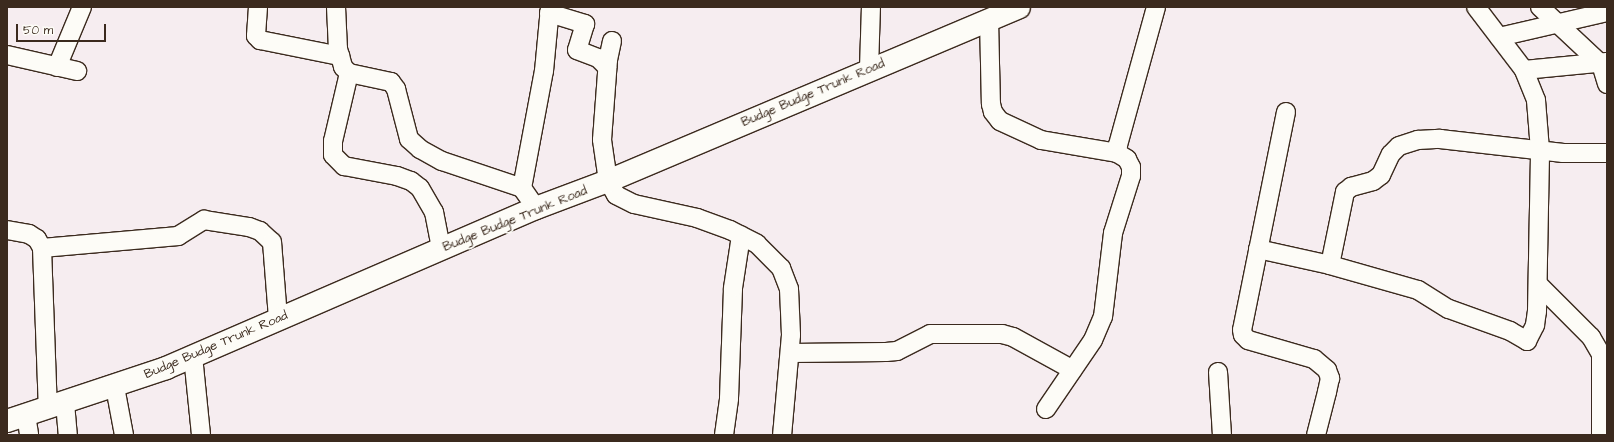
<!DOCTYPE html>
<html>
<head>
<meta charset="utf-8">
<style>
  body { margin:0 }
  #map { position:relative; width:1614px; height:442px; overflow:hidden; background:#f6edf0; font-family:"Architects Daughter",sans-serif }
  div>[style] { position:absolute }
  .roads { filter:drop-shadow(1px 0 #3b2a1e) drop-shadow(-1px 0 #3b2a1e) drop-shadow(0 1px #3b2a1e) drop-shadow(0 -1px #3b2a1e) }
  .minor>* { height:18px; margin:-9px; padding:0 9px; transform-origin:9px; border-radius:9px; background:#fdfcf7 }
  .major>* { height:22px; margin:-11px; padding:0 11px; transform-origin:11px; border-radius:11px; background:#fdfcf7 }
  span { translate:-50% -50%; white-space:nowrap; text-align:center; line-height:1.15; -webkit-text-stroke:4px #fdfcf7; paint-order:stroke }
  .street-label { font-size:13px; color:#3b2a1e }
  .frame { position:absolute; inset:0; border:8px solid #3b2a1e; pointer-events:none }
  .scale { position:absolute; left:16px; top:24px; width:90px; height:18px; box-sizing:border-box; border:2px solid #3b2a1e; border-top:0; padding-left:5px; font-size:12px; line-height:14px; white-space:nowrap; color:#3b2a1e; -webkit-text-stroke:3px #fdfcf7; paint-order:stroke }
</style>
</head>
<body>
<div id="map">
  <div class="roads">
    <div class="minor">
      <div style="left:258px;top:7px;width:29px;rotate:94deg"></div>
      <div style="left:256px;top:36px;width:6px;rotate:45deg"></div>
      <div style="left:260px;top:40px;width:82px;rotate:11.3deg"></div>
      <div style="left:336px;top:7px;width:42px;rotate:87.3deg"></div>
      <div style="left:338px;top:49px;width:19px;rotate:74deg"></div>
      <div style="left:343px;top:67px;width:8px;rotate:45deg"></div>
      <div style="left:349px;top:73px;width:43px;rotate:12.1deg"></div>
      <div style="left:391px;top:82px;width:9px;rotate:54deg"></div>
      <div style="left:396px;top:89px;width:52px;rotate:75.4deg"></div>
      <div style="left:409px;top:139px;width:15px;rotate:42deg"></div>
      <div style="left:420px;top:149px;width:25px;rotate:29deg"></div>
      <div style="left:442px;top:161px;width:84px;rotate:18.6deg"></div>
      <div style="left:522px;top:188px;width:24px;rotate:55deg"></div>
      <div style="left:1540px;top:7px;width:83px;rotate:43.1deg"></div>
      <div style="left:1601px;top:64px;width:21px;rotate:73deg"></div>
      <div style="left:549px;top:13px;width:38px;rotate:17deg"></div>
      <div style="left:585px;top:24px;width:27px;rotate:107deg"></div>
      <div style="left:577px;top:50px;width:22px;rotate:21deg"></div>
      <div style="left:598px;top:58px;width:13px;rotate:45deg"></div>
      <div style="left:989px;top:19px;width:85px;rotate:88.7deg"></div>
      <div style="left:991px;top:104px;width:8px;rotate:76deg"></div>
      <div style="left:993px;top:112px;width:11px;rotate:52deg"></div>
      <div style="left:1000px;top:121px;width:45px;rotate:24.9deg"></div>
      <div style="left:1041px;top:140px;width:77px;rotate:9.7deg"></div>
      <div style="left:1499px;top:37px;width:111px;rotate:-13deg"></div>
      <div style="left:612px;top:41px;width:19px;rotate:102deg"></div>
      <div style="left:608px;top:60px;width:80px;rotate:94.3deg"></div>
      <div style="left:602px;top:140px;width:41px;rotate:81.7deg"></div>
      <div style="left:608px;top:181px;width:16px;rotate:60deg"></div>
      <div style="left:616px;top:195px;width:20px;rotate:27deg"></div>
      <div style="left:634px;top:204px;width:65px;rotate:12.5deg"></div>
      <div style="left:697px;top:218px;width:35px;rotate:20deg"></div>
      <div style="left:730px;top:230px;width:30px;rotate:27deg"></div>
      <div style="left:757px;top:244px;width:34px;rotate:45deg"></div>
      <div style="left:781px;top:268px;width:22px;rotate:69deg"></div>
      <div style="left:789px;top:289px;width:46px;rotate:87.5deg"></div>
      <div style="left:791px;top:335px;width:100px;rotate:95.1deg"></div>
      <div style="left:7px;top:55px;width:72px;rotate:12.9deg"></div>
      <div style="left:57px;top:67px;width:65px;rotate:-67.4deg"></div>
      <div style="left:869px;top:69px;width:62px;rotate:-88.2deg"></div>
      <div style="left:1524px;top:70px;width:83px;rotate:-5.5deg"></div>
      <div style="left:349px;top:73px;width:70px;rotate:103.2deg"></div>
      <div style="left:333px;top:141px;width:14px;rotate:90deg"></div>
      <div style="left:333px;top:155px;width:16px;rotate:45deg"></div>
      <div style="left:344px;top:166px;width:54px;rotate:10.7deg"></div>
      <div style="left:397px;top:176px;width:15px;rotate:20deg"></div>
      <div style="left:411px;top:181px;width:11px;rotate:38deg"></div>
      <div style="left:420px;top:188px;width:28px;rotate:60deg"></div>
      <div style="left:434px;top:212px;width:38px;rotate:79deg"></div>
      <div style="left:1286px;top:112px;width:222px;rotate:101.4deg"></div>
      <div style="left:1242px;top:330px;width:5px;rotate:79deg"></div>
      <div style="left:1243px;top:335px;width:7px;rotate:45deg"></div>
      <div style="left:1248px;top:340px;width:69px;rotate:16.1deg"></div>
      <div style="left:1314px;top:359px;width:17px;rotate:40deg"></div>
      <div style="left:1327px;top:370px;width:9px;rotate:69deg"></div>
      <div style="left:1330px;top:378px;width:14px;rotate:102deg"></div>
      <div style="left:1327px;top:392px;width:44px;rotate:104.3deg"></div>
      <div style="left:522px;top:188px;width:119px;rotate:-79.4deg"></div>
      <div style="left:544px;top:71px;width:64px;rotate:-84.6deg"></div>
      <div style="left:7px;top:230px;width:22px;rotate:10deg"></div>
      <div style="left:29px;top:234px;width:9px;rotate:32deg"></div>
      <div style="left:37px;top:239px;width:10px;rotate:61deg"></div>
      <div style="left:42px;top:248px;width:160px;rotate:87.9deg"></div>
      <div style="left:42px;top:248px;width:137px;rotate:-5deg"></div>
      <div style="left:178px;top:236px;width:31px;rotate:-32deg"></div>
      <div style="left:204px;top:220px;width:46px;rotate:8.8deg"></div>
      <div style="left:249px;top:227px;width:12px;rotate:20deg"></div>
      <div style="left:260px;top:231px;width:16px;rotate:43deg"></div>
      <div style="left:272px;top:242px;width:77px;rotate:85.5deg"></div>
      <div style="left:1258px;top:249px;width:74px;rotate:12.5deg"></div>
      <div style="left:1330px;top:265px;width:91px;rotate:15.9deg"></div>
      <div style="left:1418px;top:290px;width:36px;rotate:32deg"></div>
      <div style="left:1449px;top:309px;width:65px;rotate:19.8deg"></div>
      <div style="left:1510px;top:331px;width:20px;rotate:30deg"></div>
      <div style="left:1527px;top:341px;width:18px;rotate:-63deg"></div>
      <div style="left:1535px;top:325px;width:14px;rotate:-82deg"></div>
      <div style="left:1537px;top:311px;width:161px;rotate:-88.9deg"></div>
      <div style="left:1540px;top:150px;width:50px;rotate:-94.6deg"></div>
      <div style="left:1536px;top:100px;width:32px;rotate:-112deg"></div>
      <div style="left:1524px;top:70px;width:79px;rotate:-127.3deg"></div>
      <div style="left:1330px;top:265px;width:75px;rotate:-78.4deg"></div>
      <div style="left:1345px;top:192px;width:8px;rotate:-40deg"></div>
      <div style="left:1351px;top:187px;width:23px;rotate:-15deg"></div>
      <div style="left:1373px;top:181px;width:10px;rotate:-37deg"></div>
      <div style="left:1381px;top:175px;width:23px;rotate:-65deg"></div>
      <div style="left:1391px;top:154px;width:11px;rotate:-45deg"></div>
      <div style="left:1399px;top:146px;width:20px;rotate:-18deg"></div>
      <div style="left:1418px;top:140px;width:22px;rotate:-3deg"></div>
      <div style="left:1440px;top:139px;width:124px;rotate:6.5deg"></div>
      <div style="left:1563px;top:153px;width:44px"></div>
      <div style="left:1538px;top:284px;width:75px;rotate:45deg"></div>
      <div style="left:1591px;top:337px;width:20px;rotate:60deg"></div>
      <div style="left:1601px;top:354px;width:81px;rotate:90deg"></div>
      <div style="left:790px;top:353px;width:96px;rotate:-0.6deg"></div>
      <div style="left:886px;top:352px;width:11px;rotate:-5deg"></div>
      <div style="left:897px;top:351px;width:37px;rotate:-27deg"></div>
      <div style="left:930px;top:334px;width:72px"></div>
      <div style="left:1002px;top:334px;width:11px;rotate:15deg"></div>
      <div style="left:1013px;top:337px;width:68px;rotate:28.8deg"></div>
      <div style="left:193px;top:356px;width:79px;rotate:84.2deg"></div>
      <div style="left:1218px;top:372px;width:63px;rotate:86.4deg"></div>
      <div style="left:115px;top:387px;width:49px;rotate:79.4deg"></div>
      <div style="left:65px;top:403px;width:32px;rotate:85deg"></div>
      <div style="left:1046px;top:409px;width:83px;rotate:-55.7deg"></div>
      <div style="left:1093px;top:340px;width:25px;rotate:-67deg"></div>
      <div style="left:1103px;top:317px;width:85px;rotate:-83.2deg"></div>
      <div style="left:1113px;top:233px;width:60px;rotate:-72.5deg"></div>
      <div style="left:1131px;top:176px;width:9px;rotate:-90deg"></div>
      <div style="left:1131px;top:167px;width:9px;rotate:-117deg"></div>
      <div style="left:1127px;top:159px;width:12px;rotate:-149deg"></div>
      <div style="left:1117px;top:153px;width:8px;rotate:-83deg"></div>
      <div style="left:1118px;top:145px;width:143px;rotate:-74.6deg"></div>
      <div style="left:26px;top:415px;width:20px;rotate:81deg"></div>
      <div style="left:724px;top:435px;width:37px;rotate:-82deg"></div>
      <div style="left:729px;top:398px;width:110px;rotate:-87.9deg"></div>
      <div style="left:733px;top:288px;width:53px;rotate:-81.3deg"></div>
    </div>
    <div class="major">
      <div style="left:7px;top:421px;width:168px;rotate:-18.4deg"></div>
      <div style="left:166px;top:368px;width:403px;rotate:-23.4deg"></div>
      <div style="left:536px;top:208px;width:77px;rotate:-20.6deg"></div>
      <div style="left:608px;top:181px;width:446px;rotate:-22.9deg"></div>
    </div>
  </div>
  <div class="street-label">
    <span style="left:813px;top:93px;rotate:-23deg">Budge Budge Trunk Road</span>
    <span style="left:515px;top:219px;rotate:-22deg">Budge Budge Trunk Road</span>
    <span style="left:216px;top:345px;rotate:-23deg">Budge Budge Trunk Road</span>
  </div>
  <div class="frame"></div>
  <div class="scale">50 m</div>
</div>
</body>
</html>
